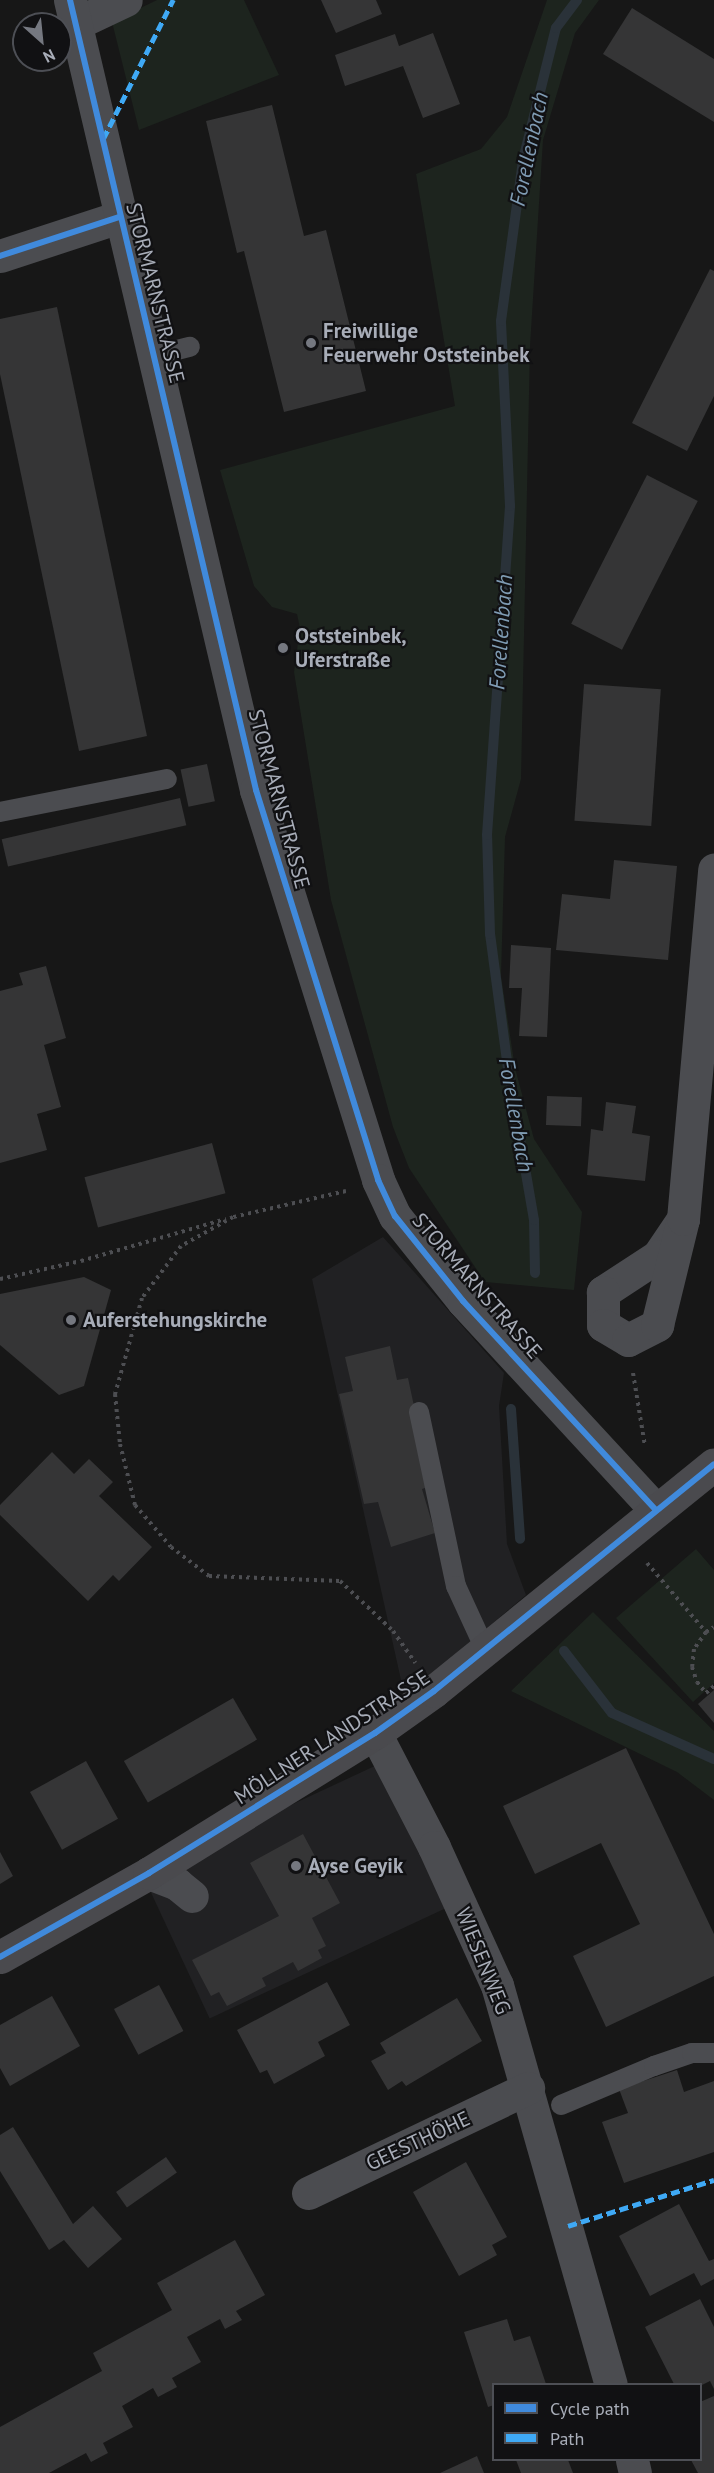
<!DOCTYPE html>
<html>
<head>
<meta charset="utf-8">
<style>
  body { margin:0 }
  #map { position:relative; width:714px; height:2473px; overflow:hidden; background:#171717; font-family:"PT Sans",sans-serif }
  div>[style] { position:absolute }
  .built>* { inset:0; background:#212123; transform-origin:0 0 }
  .green>* { inset:0; background:#1d241e }
  .stream>* { height:10px; margin:-5px; padding:0 5px; transform-origin:5px; border-radius:5px; background:#2a3239 }
  .building>* { inset:0; background:#353536; transform-origin:0 0 }
  .path>* { height:4px; margin-top:-2px; transform-origin:0; background:repeating-linear-gradient(90deg,#4d4e52 0 3px,transparent 0 7.5px) }
  .service>* { height:20px; margin:-10px; padding:0 10px; transform-origin:10px; border-radius:10px; background:#4b4c50 }
  .minor>* { height:33px; margin:-16.5px; padding:0 16.5px; transform-origin:16.5px; border-radius:16.5px; background:#4b4c50 }
  .tertiary>* { height:33px; margin:-16.5px; padding:0 16.5px; transform-origin:16.5px; border-radius:16.5px; background:#4b4c50 }
  .secondary>* { height:33px; margin:-16.5px; padding:0 16.5px; transform-origin:16.5px; border-radius:16.5px; background:#4a4a4e }
  .quiet>* { height:4.5px; margin-top:-2.25px; transform-origin:0; background:repeating-linear-gradient(90deg,#3fa9f5 0 9px,transparent 0 13.5px) }
  .cycleway>* { height:6px; margin:-3px; padding:0 3px; transform-origin:3px; border-radius:3px; background:#408adc }
  .dots>* { width:16px; height:16px; translate:-50% -50%; box-sizing:border-box; border:3px solid #111113; border-radius:50% }
  span { translate:-50% -50%; white-space:nowrap; text-align:center; line-height:1.15; -webkit-text-stroke:4.5px #111113; paint-order:stroke }
  .street-label { font-size:21px; color:#a8adb8 }
  .poi-label { font-size:21px; color:#a8adb8; font-weight:700 }
  .left { translate:0 -50%; text-align:left }
  .water-label { font-size:22px; color:#7f9bb3; font-style:italic }
  .legend { position:absolute; left:492px; top:2383px; width:210px; height:78px; box-sizing:border-box; background:#111113; border:2px solid #4d4f55; margin:0; padding:8px 10px; list-style:none; font-size:18px; color:#a8adb8 }
  .legend li { display:flex; align-items:center; gap:12px; height:30px }
  .legend b { width:30px; border:2px solid #4d4f55 }
  .north { position:absolute; left:12px; top:12px; width:60px; height:60px; box-sizing:border-box; background:#111113; border:2px solid #4d4f55; border-radius:50%; rotate:153deg; font-size:16px; font-weight:700; line-height:24px; text-align:center; color:#a8adb8 }
  .north::after { content:''; display:block; margin:auto; width:21px; height:27px; background:#757880; clip-path:polygon(50% 0,100% 100%,50% 72%,0 100%) }
</style>
</head>
<body>
<div id="map">
  <div class="built">
    <div style="clip-path:polygon(383px 1237px,504px 1373px,499px 1406px,507px 1544px,526px 1595px,405px 1698px,312px 1279px)"></div>
    <div style="left:379px;top:1764px;width:159px;height:261px;rotate:65deg"></div>
  </div>
  <div class="green">
    <div style="clip-path:polygon(157px 0,244px 0,279px 75px,139px 130px,112px 22px)"></div>
    <div style="clip-path:polygon(547px 0,599px 0,575px 33px,543px 140px,530px 346px,521px 779px,505px 837px,501px 976px,515px 1068px,534px 1139px,582px 1212px,574px 1290px,485px 1282px,409px 1168px,393px 1127px,331px 900px,294px 672px,300px 628px,297px 614px,272px 607px,254px 586px,220px 470px,455px 406px,416px 174px,481px 149px,507px 117px)"></div>
    <div style="clip-path:polygon(696px 1549px,714px 1570px,714px 1683px,693px 1702px,616px 1618px)"></div>
    <div style="clip-path:polygon(593px 1612px,714px 1731px,714px 1800px,677px 1772px,511px 1691px)"></div>
  </div>
  <div class="stream">
    <div style="left:535px;top:1273px;width:53px;rotate:-91.1deg"></div>
    <div style="left:534px;top:1220px;width:146px;rotate:-99.8deg"></div>
    <div style="left:509px;top:1076px;width:143px;rotate:-97.6deg"></div>
    <div style="left:490px;top:934px;width:99px;rotate:-91.7deg"></div>
    <div style="left:487px;top:835px;width:330px;rotate:-86deg"></div>
    <div style="left:510px;top:506px;width:185px;rotate:-92.8deg"></div>
    <div style="left:501px;top:321px;width:162px;rotate:-82.2deg"></div>
    <div style="left:523px;top:160px;width:136px;rotate:-76deg"></div>
    <div style="left:556px;top:28px;width:35px;rotate:-53deg"></div>
    <div style="left:511px;top:1409px;width:130px;rotate:86deg"></div>
    <div style="left:564px;top:1651px;width:78px;rotate:52.3deg"></div>
    <div style="left:612px;top:1713px;width:112px;rotate:24.3deg"></div>
  </div>
  <div class="building">
    <div style="clip-path:polygon(321px 0,376px 0,382px 14px,336px 33px)"></div>
    <div style="clip-path:polygon(632px 8px,714px 59px,714px 122px,603px 54px)"></div>
    <div style="clip-path:polygon(433px 33px,460px 104px,423px 118px,403px 66px,345px 86px,335px 55px,395px 34px,399px 46px)"></div>
    <div style="clip-path:polygon(272px 105px,304px 236px,326px 230px,366px 391px,284px 412px,244px 251px,237px 253px,206px 121px)"></div>
    <div style="clip-path:polygon(710px 269px,714px 271px,714px 396px,687px 451px,632px 423px)"></div>
    <div style="clip-path:polygon(57px 307px,147px 736px,79px 751px,0 374px,0 319px)"></div>
    <div style="left:647px;top:475px;width:57px;height:167px;rotate:27deg"></div>
    <div style="left:584px;top:684px;width:77px;height:137px;rotate:4deg"></div>
    <div style="left:207px;top:764px;width:38px;height:27px;rotate:78deg"></div>
    <div style="left:180px;top:798px;width:28px;height:183px;rotate:77deg"></div>
    <div style="clip-path:polygon(614px 860px,677px 866px,668px 960px,556px 950px,562px 894px,610px 899px)"></div>
    <div style="clip-path:polygon(511px 945px,551px 948px,547px 1037px,519px 1036px,522px 988px,509px 988px)"></div>
    <div style="clip-path:polygon(46px 966px,66px 1038px,44px 1045px,61px 1107px,37px 1114px,47px 1150px,0 1163px,0 991px,23px 985px,19px 973px)"></div>
    <div style="left:547px;top:1096px;width:35px;height:29px;rotate:2deg"></div>
    <div style="clip-path:polygon(606px 1102px,636px 1106px,632px 1133px,650px 1136px,645px 1181px,587px 1175px,591px 1129px,603px 1131px)"></div>
    <div style="left:212px;top:1143px;width:52px;height:132px;rotate:75deg"></div>
    <div style="clip-path:polygon(84px 1277px,111px 1290px,84px 1386px,59px 1395px,0 1345px,0 1294px)"></div>
    <div style="clip-path:polygon(390px 1346px,397px 1380px,408px 1378px,431px 1486px,422px 1489px,435px 1533px,391px 1547px,378px 1502px,364px 1504px,339px 1394px,353px 1391px,345px 1357px)"></div>
    <div style="clip-path:polygon(52px 1452px,74px 1474px,89px 1459px,113px 1482px,99px 1496px,152px 1547px,119px 1581px,113px 1575px,88px 1601px,0 1515px,0 1505px)"></div>
    <div style="clip-path:polygon(714px 1690px,714px 1723px,698px 1704px)"></div>
    <div style="left:233px;top:1698px;width:48px;height:126px;rotate:60deg"></div>
    <div style="clip-path:polygon(626px 1748px,714px 1934px,714px 1976px,606px 2027px,573px 1956px,640px 1924px,601px 1843px,535px 1874px,503px 1806px)"></div>
    <div style="left:86px;top:1761px;width:66px;height:64px;rotate:61deg"></div>
    <div style="clip-path:polygon(303px 1834px,340px 1903px,312px 1918px,326px 1946px,318px 1950px,322px 1958px,298px 1971px,293px 1962px,262px 1978px,266px 1986px,227px 2006px,219px 1992px,211px 1996px,192px 1960px,279px 1916px,250px 1863px)"></div>
    <div style="clip-path:polygon(0 1852px,13px 1876px,0 1884px)"></div>
    <div style="clip-path:polygon(327px 1982px,350px 2025px,318px 2042px,325px 2056px,274px 2084px,267px 2070px,260px 2073px,237px 2030px)"></div>
    <div style="left:159px;top:1985px;width:52px;height:51px;rotate:62deg"></div>
    <div style="clip-path:polygon(52px 1996px,80px 2046px,10px 2086px,0 2068px,0 2025px)"></div>
    <div style="clip-path:polygon(457px 1998px,482px 2041px,406px 2086px,402px 2081px,388px 2090px,371px 2061px,386px 2053px,380px 2043px)"></div>
    <div style="clip-path:polygon(677px 2070px,684px 2092px,714px 2081px,714px 2152px,624px 2183px,602px 2122px,628px 2113px,619px 2089px)"></div>
    <div style="clip-path:polygon(13px 2127px,73px 2224px,93px 2206px,122px 2239px,88px 2268px,64px 2240px,49px 2250px,0 2171px,0 2135px)"></div>
    <div style="left:166px;top:2157px;width:19px;height:61px;rotate:55deg"></div>
    <div style="clip-path:polygon(466px 2162px,507px 2237px,492px 2245px,497px 2255px,459px 2276px,413px 2192px)"></div>
    <div style="clip-path:polygon(679px 2204px,709px 2261px,714px 2259px,714px 2279px,701px 2286px,694px 2273px,650px 2296px,619px 2236px)"></div>
    <div style="clip-path:polygon(235px 2240px,265px 2295px,236px 2311px,242px 2320px,225px 2329px,220px 2319px,187px 2337px,201px 2362px,172px 2378px,177px 2387px,158px 2397px,153px 2388px,122px 2406px,133px 2427px,103px 2443px,108px 2453px,91px 2462px,86px 2453px,49px 2473px,0 2473px,0 2427px,102px 2371px,93px 2353px,172px 2310px,157px 2283px)"></div>
    <div style="clip-path:polygon(700px 2299px,714px 2327px,714px 2389px,710px 2381px,700px 2386px,674px 2384px,645px 2327px)"></div>
    <div style="clip-path:polygon(507px 2319px,514px 2341px,530px 2336px,546px 2384px,494px 2384px,494px 2405px,488px 2407px,464px 2332px)"></div>
    <div style="clip-path:polygon(714px 2396px,714px 2473px,698px 2473px,691px 2460px,700px 2460px,700px 2402px)"></div>
    <div style="clip-path:polygon(477px 2456px,484px 2473px,440px 2473px)"></div>
    <div style="clip-path:polygon(516px 2460px,568px 2460px,573px 2473px,521px 2473px)"></div>
  </div>
  <div class="path">
    <div style="left:346px;top:1191px;width:116px;rotate:167deg"></div>
    <div style="left:233px;top:1217px;width:60px;rotate:150.9deg"></div>
    <div style="left:181px;top:1246px;width:65px;rotate:126.9deg"></div>
    <div style="left:142px;top:1298px;width:100px;rotate:105.7deg"></div>
    <div style="left:115px;top:1394px;width:50px;rotate:84.3deg"></div>
    <div style="left:120px;top:1444px;width:63px;rotate:76.2deg"></div>
    <div style="left:135px;top:1505px;width:55px;rotate:49.4deg"></div>
    <div style="left:171px;top:1547px;width:48px;rotate:37.3deg"></div>
    <div style="left:209px;top:1576px;width:131px;rotate:2.2deg"></div>
    <div style="left:340px;top:1581px;width:73px;rotate:43.3deg"></div>
    <div style="left:393px;top:1631px;width:39px;rotate:55deg"></div>
    <div style="left:0;top:1279px;width:83px;rotate:-12.5deg"></div>
    <div style="left:81px;top:1261px;width:151px;rotate:-16.2deg"></div>
    <div style="left:633px;top:1373px;width:74px;rotate:80.7deg"></div>
    <div style="left:647px;top:1563px;width:91px;rotate:49.5deg"></div>
    <div style="left:706px;top:1632px;width:21px;rotate:125deg"></div>
    <div style="left:694px;top:1649px;width:18px;rotate:96deg"></div>
    <div style="left:692px;top:1667px;width:16px;rotate:72deg"></div>
    <div style="left:697px;top:1682px;width:14px;rotate:51deg"></div>
    <div style="left:706px;top:1693px;width:11px;rotate:-41deg"></div>
    <div style="left:706px;top:1632px;width:9px;rotate:-32deg"></div>
  </div>
  <div class="service">
    <div style="left:153px;top:356px;width:38px;rotate:-14deg"></div>
    <div style="left:0;top:812px;width:170px;rotate:-11.2deg"></div>
    <div style="left:419px;top:1412px;width:178px;rotate:78deg"></div>
    <div style="left:456px;top:1586px;width:69px;rotate:65.3deg"></div>
    <div style="left:561px;top:2105px;width:101px;rotate:-22.8deg"></div>
    <div style="left:654px;top:2066px;width:40px;rotate:-18.9deg"></div>
    <div style="left:692px;top:2053px;width:22px"></div>
  </div>
  <div class="minor">
    <div style="left:75px;top:24px;width:56px;rotate:-25.2deg"></div>
    <div style="left:0;top:256px;width:125px;rotate:-18.1deg"></div>
    <div style="left:683px;top:1219px;width:45px;rotate:124deg"></div>
    <div style="left:658px;top:1256px;width:66px;rotate:146.8deg"></div>
    <div style="left:603px;top:1292px;width:33px;rotate:90deg"></div>
    <div style="left:603px;top:1325px;width:29px;rotate:31deg"></div>
    <div style="left:628px;top:1340px;width:33px;rotate:-27deg"></div>
    <div style="left:657px;top:1325px;width:109px;rotate:-76.2deg"></div>
    <div style="left:683px;top:1219px;width:351px;rotate:-84.9deg"></div>
    <div style="left:375px;top:1733px;width:128px;rotate:62.6deg"></div>
    <div style="left:434px;top:1847px;width:152px;rotate:65.5deg"></div>
    <div style="left:497px;top:1985px;width:415px;rotate:74.1deg"></div>
    <div style="left:149px;top:1873px;width:30px;rotate:21deg"></div>
    <div style="left:177px;top:1884px;width:19px;rotate:39deg"></div>
    <div style="left:308px;top:2193px;width:244px;rotate:-25.5deg"></div>
    <div style="left:632px;top:2460px;width:13px;rotate:77deg"></div>
  </div>
  <div class="tertiary">
    <div style="left:70px;top:0;width:812px;rotate:76.75deg"></div>
    <div style="left:256px;top:790px;width:409px;rotate:72.6deg"></div>
    <div style="left:378px;top:1180px;width:40px;rotate:65deg"></div>
    <div style="left:395px;top:1216px;width:109px;rotate:51.3deg"></div>
    <div style="left:463px;top:1301px;width:284px;rotate:47.3deg"></div>
  </div>
  <div class="secondary">
    <div style="left:0;top:1957px;width:171px;rotate:-29.4deg"></div>
    <div style="left:149px;top:1873px;width:266px;rotate:-31.8deg"></div>
    <div style="left:375px;top:1733px;width:72px;rotate:-35.4deg"></div>
    <div style="left:434px;top:1691px;width:360px;rotate:-39deg"></div>
  </div>
  <div class="quiet">
    <div style="left:103px;top:139px;width:156px;rotate:-63.3deg"></div>
    <div style="left:568px;top:2226px;width:153px;rotate:-17.5deg"></div>
  </div>
  <div class="cycleway">
    <div style="left:70px;top:0;width:812px;rotate:76.75deg"></div>
    <div style="left:256px;top:790px;width:409px;rotate:72.6deg"></div>
    <div style="left:378px;top:1180px;width:40px;rotate:65deg"></div>
    <div style="left:395px;top:1216px;width:109px;rotate:51.3deg"></div>
    <div style="left:463px;top:1301px;width:284px;rotate:47.3deg"></div>
    <div style="left:0;top:256px;width:125px;rotate:-18.1deg"></div>
    <div style="left:0;top:1957px;width:171px;rotate:-29.4deg"></div>
    <div style="left:149px;top:1873px;width:266px;rotate:-31.8deg"></div>
    <div style="left:375px;top:1733px;width:72px;rotate:-35.4deg"></div>
    <div style="left:434px;top:1691px;width:360px;rotate:-39deg"></div>
  </div>
  <div class="dots">
    <div style="left:311px;top:343px;background:#757880"></div>
    <div style="left:283px;top:648px;background:#757880"></div>
    <div style="left:71px;top:1320px;background:#757880"></div>
    <div style="left:296px;top:1866px;background:#757880"></div>
  </div>
  <div class="street-label">
    <span style="left:155px;top:293px;rotate:76deg">STORMARNSTRASSE</span>
    <span style="left:279px;top:799px;rotate:75deg">STORMARNSTRASSE</span>
    <span style="left:477px;top:1286px;rotate:49deg">STORMARNSTRASSE</span>
    <span style="left:332px;top:1737px;rotate:-33deg">MÖLLNER LANDSTRASSE</span>
    <span style="left:483px;top:1961px;rotate:68deg">WIESENWEG</span>
    <span style="left:418px;top:2141px;rotate:-25deg">GEESTHÖHE</span>
  </div>
  <div class="poi-label">
    <span class="left" style="left:323px;top:343px">Freiwillige<br>Feuerwehr Oststeinbek</span>
    <span class="left" style="left:295px;top:648px">Oststeinbek,<br>Uferstraße</span>
    <span class="left" style="left:83px;top:1320px">Auferstehungskirche</span>
    <span class="left" style="left:308px;top:1866px">Ayse Geyik</span>
  </div>
  <div class="water-label">
    <span style="left:529px;top:149px;rotate:-78deg">Forellenbach</span>
    <span style="left:501px;top:632px;rotate:-86deg">Forellenbach</span>
    <span style="left:516px;top:1115px;rotate:80deg">Forellenbach</span>
  </div>
  <ul class="legend">
  <li><b style="height:8px;background:#408adc"></b>Cycle path</li>
  <li><b style="height:8px;background:#3fa9f5"></b>Path</li>
  </ul>
  <div class="north">N</div>
</div>
</body>
</html>
